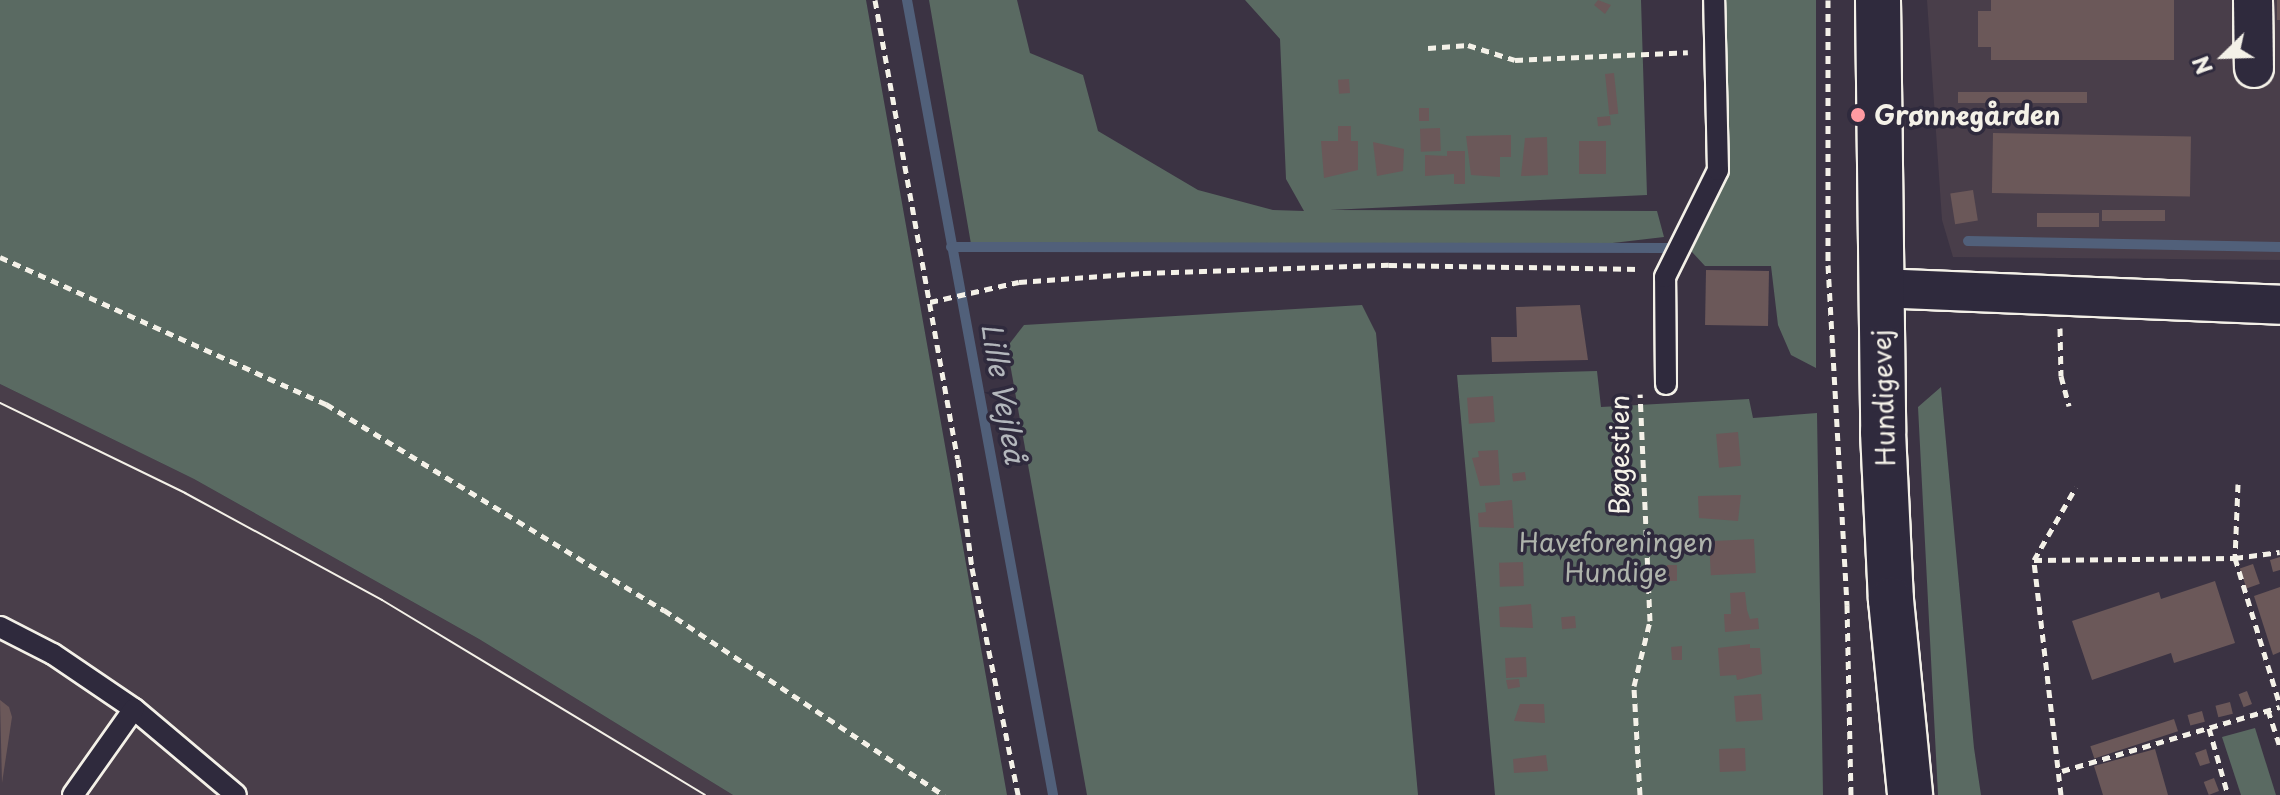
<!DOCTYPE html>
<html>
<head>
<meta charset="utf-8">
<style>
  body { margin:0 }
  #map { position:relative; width:2280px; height:795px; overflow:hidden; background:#3b3343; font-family:"Playpen Sans",sans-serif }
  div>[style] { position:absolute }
  .built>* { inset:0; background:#493e4a }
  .green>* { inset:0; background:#5a6a62 }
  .stream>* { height:10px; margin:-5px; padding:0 5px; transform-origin:5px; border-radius:5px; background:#51607a }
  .building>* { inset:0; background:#6b5859; transform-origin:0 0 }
  .path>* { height:5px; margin-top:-2.5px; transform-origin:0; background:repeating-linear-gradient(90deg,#f4f1e8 0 8px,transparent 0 14px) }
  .roads { filter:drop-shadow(2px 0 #f4f1e8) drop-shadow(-2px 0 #f4f1e8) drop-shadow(0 2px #f4f1e8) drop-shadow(0 -2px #f4f1e8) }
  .service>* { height:20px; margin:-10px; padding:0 10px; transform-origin:10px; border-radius:10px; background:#2f2a3d }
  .minor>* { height:38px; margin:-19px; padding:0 19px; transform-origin:19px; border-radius:19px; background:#2f2a3d }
  .tertiary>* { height:44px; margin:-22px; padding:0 22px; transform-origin:22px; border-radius:22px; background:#2f2a3d }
  .tram>* { height:2px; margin:-1px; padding:0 1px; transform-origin:1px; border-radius:1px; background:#f4f1e8 }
  .dots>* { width:22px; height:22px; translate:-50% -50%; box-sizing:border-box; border:4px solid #2f2a3d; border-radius:50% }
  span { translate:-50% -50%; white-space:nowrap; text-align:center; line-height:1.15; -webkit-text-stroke:7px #2f2a3d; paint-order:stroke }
  .poi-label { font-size:26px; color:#f4f1e8; font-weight:700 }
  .left { translate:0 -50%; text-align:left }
  .street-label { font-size:26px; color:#f4f1e8 }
  .park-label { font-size:26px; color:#afb4ac }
  .water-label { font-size:28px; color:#b3b7bc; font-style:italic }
  .north { position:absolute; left:2184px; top:16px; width:80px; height:80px; -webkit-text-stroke:6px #2f2a3d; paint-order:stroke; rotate:247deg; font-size:22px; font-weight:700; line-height:32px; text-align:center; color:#f4f1e8 }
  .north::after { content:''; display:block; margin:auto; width:28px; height:36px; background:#f4f1e8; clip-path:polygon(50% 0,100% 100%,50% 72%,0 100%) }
</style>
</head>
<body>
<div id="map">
  <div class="built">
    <div style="clip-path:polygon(1927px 0,2280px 0,2280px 260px,1953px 257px,1942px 220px)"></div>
    <div style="clip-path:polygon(0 384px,194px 479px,479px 639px,733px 795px,0 795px)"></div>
  </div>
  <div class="green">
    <div style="clip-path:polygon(0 0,866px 0,1007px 795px,733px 795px,479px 639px,194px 479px,0 384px)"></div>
    <div style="clip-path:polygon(929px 0,1017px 0,1030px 53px,1083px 75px,1098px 131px,1198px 190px,1273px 210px,1304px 211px,1286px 179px,1280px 39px,1245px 0,1641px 0,1647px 195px,1330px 210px,1657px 211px,1664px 237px,1604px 244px,971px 244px)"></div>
    <div style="clip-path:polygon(1720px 0,1816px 0,1816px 368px,1791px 355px,1778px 325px,1771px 266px,1705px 266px,1692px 252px,1692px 240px,1714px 187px)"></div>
    <div style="clip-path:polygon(1362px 305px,1376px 333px,1418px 795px,1087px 795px,1007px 347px,1024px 325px)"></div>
    <div style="clip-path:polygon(1597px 371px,1601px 407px,1749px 399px,1753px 418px,1817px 413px,1823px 795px,1495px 795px,1457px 375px)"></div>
    <div style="clip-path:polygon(1941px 387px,1974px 748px,1981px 795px,1938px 795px,1918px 407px)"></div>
    <div style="clip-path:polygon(2255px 728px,2276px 795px,2241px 795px,2222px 737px)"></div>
  </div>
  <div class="stream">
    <div style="left:907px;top:0;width:808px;rotate:79.59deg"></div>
    <div style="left:1968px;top:241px;width:312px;rotate:1.1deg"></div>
    <div style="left:951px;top:247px;width:718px;rotate:0.08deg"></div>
  </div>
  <div class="building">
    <div style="clip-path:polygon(1598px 0,1611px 5px,1605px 14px,1594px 5px)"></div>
    <div style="clip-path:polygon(1991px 0,2174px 0,2174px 60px,1991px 60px,1991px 47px,1978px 47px,1978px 11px,1991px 11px)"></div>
    <div style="left:2277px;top:0;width:3px;height:20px"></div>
    <div style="left:1614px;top:73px;width:41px;height:9px;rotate:84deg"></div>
    <div style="left:1349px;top:79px;width:14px;height:11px;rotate:86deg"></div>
    <div style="left:1958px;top:92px;width:129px;height:11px"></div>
    <div style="left:1419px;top:108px;width:10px;height:13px"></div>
    <div style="left:1610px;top:116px;width:9px;height:13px;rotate:84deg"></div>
    <div style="clip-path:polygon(1338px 126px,1351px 126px,1351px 141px,1358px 141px,1358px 170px,1324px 178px,1321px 141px,1338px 141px)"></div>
    <div style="left:1440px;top:128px;width:23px;height:20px;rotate:88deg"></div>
    <div style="left:1993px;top:133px;width:198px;height:60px;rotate:1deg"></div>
    <div style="clip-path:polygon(1511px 135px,1511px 157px,1500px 157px,1500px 177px,1471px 175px,1466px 136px)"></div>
    <div style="clip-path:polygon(1547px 137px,1548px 175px,1521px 176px,1525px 138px)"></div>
    <div style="left:1579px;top:141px;width:27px;height:33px"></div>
    <div style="clip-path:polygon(1373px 142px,1404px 149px,1403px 171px,1377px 176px)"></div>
    <div style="clip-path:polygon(1447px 151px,1465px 151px,1465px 184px,1454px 184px,1454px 174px,1425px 176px,1425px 155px,1447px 156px)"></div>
    <div style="left:1973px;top:190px;width:31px;height:23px;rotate:81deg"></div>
    <div style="left:2102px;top:210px;width:63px;height:11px"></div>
    <div style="left:2037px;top:213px;width:62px;height:14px"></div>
    <div style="left:1706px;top:270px;width:63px;height:55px;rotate:1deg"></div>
    <div style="clip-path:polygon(1580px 305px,1588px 360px,1492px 362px,1491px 337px,1517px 337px,1516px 307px)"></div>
    <div style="left:1493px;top:396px;width:26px;height:26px;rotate:86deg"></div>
    <div style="left:1738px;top:432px;width:34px;height:22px;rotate:85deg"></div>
    <div style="clip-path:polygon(1498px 450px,1500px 485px,1480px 486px,1472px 458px,1479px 457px,1478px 451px)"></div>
    <div style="left:1525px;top:472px;width:8px;height:13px;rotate:83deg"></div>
    <div style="clip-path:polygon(1741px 495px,1738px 521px,1699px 518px,1698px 496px)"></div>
    <div style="clip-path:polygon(1512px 500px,1514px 528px,1479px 527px,1478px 513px,1486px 512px,1485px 503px)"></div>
    <div style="left:1754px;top:539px;width:34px;height:45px;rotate:87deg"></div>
    <div style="clip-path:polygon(2280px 557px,2280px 570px,2273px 572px,2270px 560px)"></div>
    <div style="left:1523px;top:562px;width:24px;height:24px;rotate:88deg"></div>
    <div style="left:2253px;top:564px;width:21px;height:14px;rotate:71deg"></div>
    <div style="left:1667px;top:565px;width:10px;height:16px"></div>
    <div style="clip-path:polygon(2215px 581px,2235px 643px,2174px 663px,2171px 653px,2092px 680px,2072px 621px,2159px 592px,2161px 599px)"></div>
    <div style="clip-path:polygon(2280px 587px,2280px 652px,2273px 655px,2254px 596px)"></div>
    <div style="clip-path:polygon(1745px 592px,1747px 610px,1750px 619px,1758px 618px,1759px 629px,1725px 632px,1724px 614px,1731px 614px,1730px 593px)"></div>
    <div style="clip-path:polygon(1531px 604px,1533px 628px,1500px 627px,1499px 607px)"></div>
    <div style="left:1575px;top:616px;width:12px;height:14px;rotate:85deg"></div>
    <div style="clip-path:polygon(1750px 644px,1750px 648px,1760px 648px,1762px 674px,1737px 680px,1736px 675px,1720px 676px,1718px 648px)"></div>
    <div style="clip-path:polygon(1682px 646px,1682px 660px,1672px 660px,1671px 647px)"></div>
    <div style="left:1526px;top:657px;width:20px;height:21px;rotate:87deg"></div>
    <div style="clip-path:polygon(1519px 679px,1520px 687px,1508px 689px,1506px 680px)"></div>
    <div style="left:2247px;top:691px;width:14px;height:9px;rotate:69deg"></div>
    <div style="left:1761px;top:694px;width:26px;height:27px;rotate:86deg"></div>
    <div style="clip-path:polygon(0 700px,9px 707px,12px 717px,2px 783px)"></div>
    <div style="left:2230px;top:702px;width:12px;height:15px;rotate:76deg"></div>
    <div style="clip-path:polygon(1520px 704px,1544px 704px,1545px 723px,1514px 721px)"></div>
    <div style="left:2202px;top:711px;width:11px;height:15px;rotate:75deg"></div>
    <div style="left:2174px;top:719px;width:13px;height:88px;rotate:72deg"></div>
    <div style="left:1745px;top:748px;width:23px;height:26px;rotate:88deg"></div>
    <div style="clip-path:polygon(2155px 749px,2168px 795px,2103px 795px,2094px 766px)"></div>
    <div style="clip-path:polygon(2206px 749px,2210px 763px,2200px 766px,2195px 753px)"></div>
    <div style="clip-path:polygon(1546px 755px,1548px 771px,1514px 773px,1513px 759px)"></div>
    <div style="left:2214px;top:778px;width:14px;height:11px;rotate:69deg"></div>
  </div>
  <div class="path">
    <div style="left:875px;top:0;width:466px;rotate:79.8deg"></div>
    <div style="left:958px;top:459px;width:110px;rotate:82.7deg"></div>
    <div style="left:972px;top:568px;width:232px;rotate:78.5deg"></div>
    <div style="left:1828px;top:0;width:265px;rotate:90deg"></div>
    <div style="left:1828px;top:265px;width:341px;rotate:86.8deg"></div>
    <div style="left:1847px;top:605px;width:190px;rotate:88.8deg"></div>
    <div style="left:1428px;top:48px;width:40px;rotate:-4.3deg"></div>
    <div style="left:1468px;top:45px;width:49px;rotate:17.7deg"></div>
    <div style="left:1515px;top:60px;width:173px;rotate:-2.6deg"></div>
    <div style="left:0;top:257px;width:358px;rotate:24.3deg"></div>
    <div style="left:326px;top:404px;width:396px;rotate:31.4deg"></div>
    <div style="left:664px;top:610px;width:336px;rotate:33.5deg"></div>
    <div style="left:930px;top:302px;width:91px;rotate:-12.7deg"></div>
    <div style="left:1019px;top:282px;width:124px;rotate:-4.2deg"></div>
    <div style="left:1143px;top:273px;width:246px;rotate:-1.9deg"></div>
    <div style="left:1389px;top:265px;width:251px;rotate:0.9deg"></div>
    <div style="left:2060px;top:328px;width:48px;rotate:88.8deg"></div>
    <div style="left:2061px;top:376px;width:31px;rotate:75deg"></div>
    <div style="left:2238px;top:484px;width:74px;rotate:92.3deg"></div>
    <div style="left:2235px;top:558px;width:45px;rotate:-7.6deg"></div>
    <div style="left:2034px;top:560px;width:201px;rotate:-0.6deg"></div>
    <div style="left:2235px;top:558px;width:154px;rotate:73deg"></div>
    <div style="left:2268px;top:710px;width:39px;rotate:72deg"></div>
    <div style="left:2209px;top:728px;width:70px;rotate:74.2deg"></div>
    <div style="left:2062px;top:771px;width:227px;rotate:-16.4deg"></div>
    <div style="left:1640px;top:795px;width:109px;rotate:-93.2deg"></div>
    <div style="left:1634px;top:686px;width:67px;rotate:-76.2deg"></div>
    <div style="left:1650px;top:621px;width:227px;rotate:-92.5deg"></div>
    <div style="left:2061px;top:795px;width:237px;rotate:-96.6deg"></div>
    <div style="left:2034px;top:560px;width:84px;rotate:-60.1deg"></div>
  </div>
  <div class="roads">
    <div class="service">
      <div style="left:1666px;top:384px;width:107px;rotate:-90.5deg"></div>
      <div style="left:1665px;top:277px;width:119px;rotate:-63.6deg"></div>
      <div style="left:1718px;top:170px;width:170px;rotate:-91.3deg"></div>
      <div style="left:0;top:627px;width:59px;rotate:27deg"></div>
      <div style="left:53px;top:654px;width:98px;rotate:34.2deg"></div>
      <div style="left:134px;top:709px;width:133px;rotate:40.1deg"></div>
      <div style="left:73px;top:795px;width:105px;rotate:-54.7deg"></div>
    </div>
    <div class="minor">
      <div style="left:2253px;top:0;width:68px;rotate:89.2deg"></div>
      <div style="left:1880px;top:288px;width:400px;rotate:2.4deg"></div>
    </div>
    <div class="tertiary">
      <div style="left:1878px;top:0;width:432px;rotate:89.3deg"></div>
      <div style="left:1883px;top:432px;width:168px;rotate:87.3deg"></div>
      <div style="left:1891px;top:600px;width:196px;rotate:84.4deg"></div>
    </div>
  </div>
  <div class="tram">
    <div style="left:0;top:403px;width:206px;rotate:25.9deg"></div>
    <div style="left:185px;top:493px;width:224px;rotate:28.5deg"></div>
    <div style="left:382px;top:600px;width:377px;rotate:31.1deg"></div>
  </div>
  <div class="dots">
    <div style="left:1858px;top:115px;background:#ff9aa2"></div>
  </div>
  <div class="poi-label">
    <span class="left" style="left:1874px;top:115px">Grønnegården</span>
  </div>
  <div class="street-label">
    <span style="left:1883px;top:398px;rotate:-92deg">Hundigevej</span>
    <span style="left:1619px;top:455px;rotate:-90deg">Bøgestien</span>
  </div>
  <div class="park-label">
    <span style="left:1616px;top:557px">Haveforeningen<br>Hundige</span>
  </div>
  <div class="water-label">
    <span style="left:1004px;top:393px;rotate:80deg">Lille Vejleå</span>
  </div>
  <div class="north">N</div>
</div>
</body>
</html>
